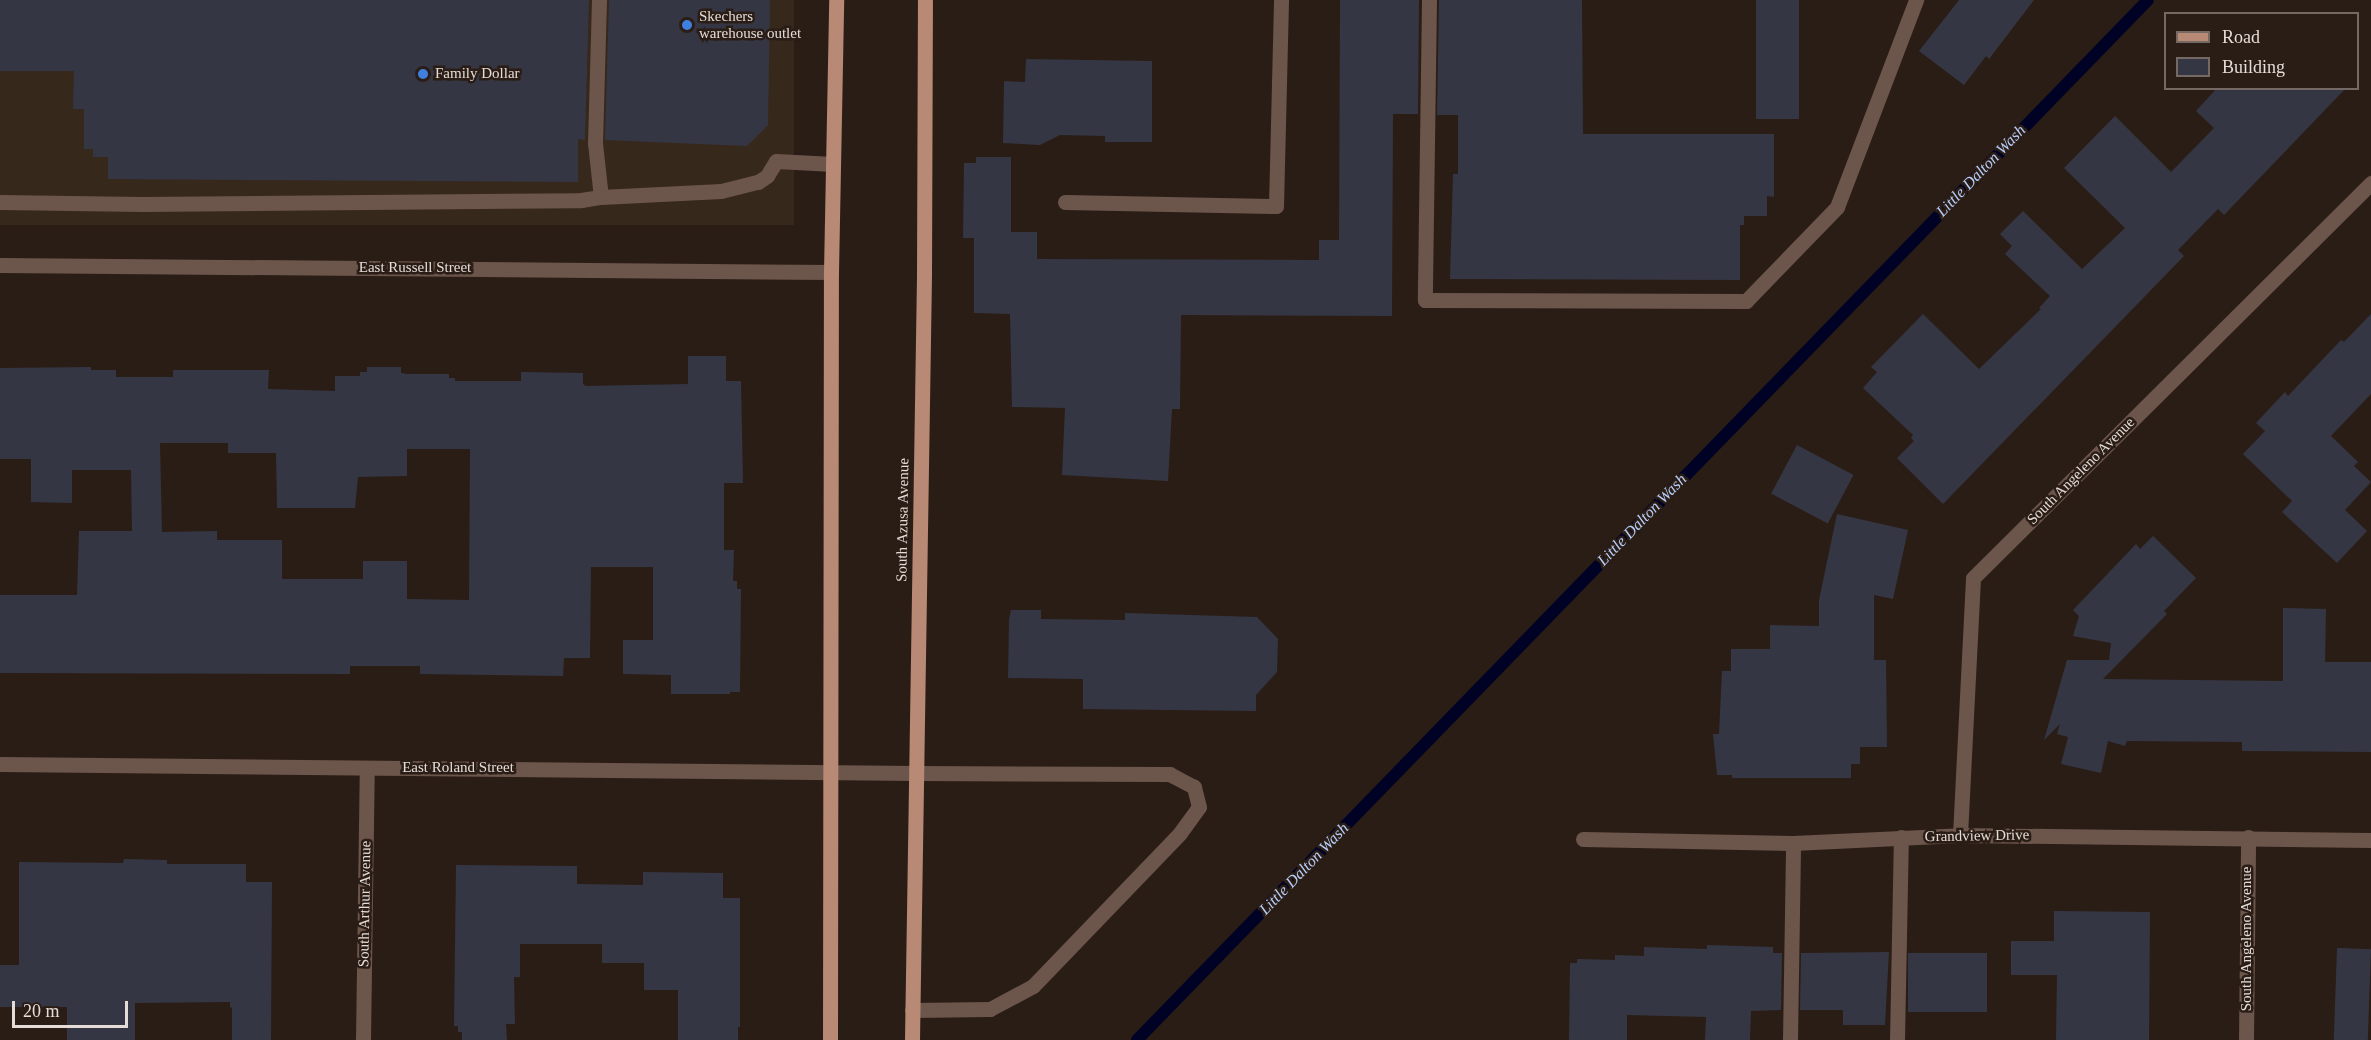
<!DOCTYPE html>
<html>
<head>
<meta charset="utf-8">
<style>
  body { margin:0 }
  #map { position:relative; width:2371px; height:1040px; overflow:hidden; background:#2a1d16; font-family:Georgia,serif }
  div>[style] { position:absolute }
  .commercial>* { inset:0; background:#37281c; transform-origin:0 0 }
  .stream>* { height:12px; margin:-6px; padding:0 6px; transform-origin:6px; border-radius:6px; background:#000225 }
  .building>* { inset:0; background:#353644; transform-origin:0 0 }
  .service>* { height:15px; margin:-7.5px; padding:0 7.5px; transform-origin:7.5px; border-radius:7.5px; background:#6c554b }
  .minor>* { height:15px; margin:-7.5px; padding:0 7.5px; transform-origin:7.5px; border-radius:7.5px; background:#6c554b }
  .primary>* { height:15px; margin:-7.5px; padding:0 7.5px; transform-origin:7.5px; border-radius:7.5px; background:#b88975 }
  .dots>* { width:16px; height:16px; translate:-50% -50%; box-sizing:border-box; border:3px solid #2a1d16; border-radius:50% }
  span { translate:-50% -50%; white-space:nowrap; text-align:center; line-height:1.15; -webkit-text-stroke:5px #2a1d16; paint-order:stroke }
  .poi-label { font-size:15px; color:#e5dcd7 }
  .left { translate:0 -50%; text-align:left }
  .street-label { font-size:15px; color:#e5dcd7 }
  .water-label { font-size:16px; color:#b8cef8; font-style:italic }
  .legend { position:absolute; left:2164px; top:12px; width:195px; height:78px; box-sizing:border-box; background:#2a1d16; border:2px solid #756963; margin:0; padding:8px 10px; list-style:none; font-size:18px; color:#e5dcd7 }
  .legend li { display:flex; align-items:center; gap:12px; height:30px }
  .legend b { width:30px; border:2px solid #756963 }
  .scale { position:absolute; left:12px; top:1001px; width:116px; height:27px; box-sizing:border-box; border:3px solid #e5dcd7; border-top:0; padding-left:8px; font-size:18px; line-height:21px; white-space:nowrap; color:#e5dcd7; -webkit-text-stroke:4px #2a1d16; paint-order:stroke }
</style>
</head>
<body>
<div id="map">
  <div class="commercial">
    <div style="left:0;top:0;width:794px;height:225px"></div>
  </div>
  <div class="stream">
    <div style="left:1137px;top:1040px;width:1450px;rotate:-45.81deg"></div>
  </div>
  <div class="building">
    <div style="clip-path:polygon(0 0,589px 0,585px 140px,578px 139px,578px 182px,108px 179px,108px 157px,93px 157px,93px 149px,84px 149px,84px 109px,73px 109px,74px 71px,0 71px)"></div>
    <div style="clip-path:polygon(609px 0,770px 0,768px 125px,747px 146px,605px 140px)"></div>
    <div style="clip-path:polygon(1340px 0,1419px 0,1418px 114px,1393px 114px,1392px 316px,1181px 315px,1180px 409px,1172px 409px,1168px 481px,1062px 475px,1065px 408px,1012px 407px,1010px 314px,974px 313px,974px 238px,963px 238px,964px 163px,976px 163px,976px 157px,1011px 157px,1011px 232px,1037px 232px,1037px 259px,1319px 260px,1319px 240px,1339px 240px)"></div>
    <div style="clip-path:polygon(1439px 0,1582px 0,1583px 134px,1774px 134px,1774px 197px,1767px 196px,1767px 216px,1744px 216px,1744px 225px,1740px 225px,1740px 280px,1450px 279px,1453px 174px,1458px 174px,1458px 115px,1437px 115px)"></div>
    <div style="left:1756px;top:0;width:43px;height:119px"></div>
    <div style="clip-path:polygon(1959px 0,2034px 0,1989px 59px,1986px 56px,1964px 85px,1919px 51px)"></div>
    <div style="clip-path:polygon(1026px 59px,1152px 61px,1152px 142px,1105px 142px,1105px 136px,1060px 135px,1040px 145px,1003px 143px,1004px 81px,1025px 82px)"></div>
    <div style="clip-path:polygon(2217px 88px,2346px 88px,2224px 215px,2218px 209px,2178px 250px,2184px 256px,1943px 504px,1897px 458px,1914px 441px,1911px 438px,1913px 435px,1863px 388px,1877px 372px,1871px 367px,1923px 314px,1979px 369px,2041px 309px,2039px 308px,2050px 296px,2005px 254px,2012px 246px,2000px 234px,2023px 211px,2082px 269px,2125px 228px,2064px 168px,2115px 116px,2171px 172px,2214px 128px,2196px 111px)"></div>
    <div style="clip-path:polygon(2371px 314px,2371px 394px,2331px 436px,2358px 462px,2354px 466px,2371px 482px,2345px 510px,2367px 531px,2337px 563px,2282px 512px,2292px 501px,2243px 454px,2265px 431px,2256px 423px,2285px 392px,2288px 396px,2341px 340px,2344px 342px)"></div>
    <div style="clip-path:polygon(evenodd,688px 356px,726px 356px,726px 381px,741px 381px,743px 483px,724px 483px,724px 550px,734px 550px,733px 581px,737px 581px,737px 589px,741px 589px,740px 692px,730px 692px,730px 694px,671px 694px,671px 675px,623px 674px,623px 640px,653px 640px,653px 567px,591px 567px,590px 658px,564px 658px,563px 676px,420px 674px,420px 666px,350px 666px,350px 674px,0 673px,0 595px,77px 595px,79px 531px,132px 531px,131px 470px,72px 470px,72px 503px,31px 502px,31px 459px,0 459px,0 368px,91px 367px,91px 370px,116px 370px,116px 377px,173px 377px,173px 370px,269px 370px,268px 389px,335px 391px,335px 376px,360px 376px,360px 372px,367px 372px,367px 367px,401px 367px,401px 373px,407px 374px,449px 374px,449px 378px,455px 378px,455px 381px,521px 381px,521px 372px,583px 373px,583px 384px,586px 386px,688px 384px,688px 356px,160px 443px,228px 443px,228px 453px,276px 453px,277px 508px,355px 508px,358px 477px,407px 476px,407px 449px,470px 449px,469px 600px,407px 599px,407px 561px,363px 561px,363px 579px,282px 579px,282px 540px,217px 540px,217px 531px,162px 532px,160px 443px)"></div>
    <div style="left:1797px;top:445px;width:64px;height:55px;rotate:28deg"></div>
    <div style="clip-path:polygon(1837px 514px,1908px 530px,1893px 599px,1874px 595px,1874px 660px,1886px 660px,1887px 747px,1860px 747px,1860px 764px,1851px 764px,1851px 778px,1732px 778px,1732px 775px,1717px 775px,1713px 734px,1719px 734px,1722px 671px,1731px 671px,1731px 649px,1770px 649px,1770px 625px,1819px 626px,1819px 600px)"></div>
    <div style="clip-path:polygon(2153px 536px,2196px 578px,2164px 611px,2167px 614px,2103px 679px,2283px 681px,2283px 608px,2326px 609px,2325px 662px,2371px 662px,2371px 752px,2242px 751px,2242px 742px,2127px 741px,2125px 746px,2108px 741px,2101px 773px,2061px 764px,2068px 737px,2057px 734px,2060px 724px,2044px 740px,2067px 660px,2109px 660px,2111px 643px,2073px 636px,2079px 616px,2073px 610px,2136px 544px,2140px 549px)"></div>
    <div style="clip-path:polygon(1011px 610px,1041px 610px,1041px 619px,1125px 620px,1125px 613px,1257px 617px,1278px 639px,1277px 672px,1256px 695px,1256px 711px,1083px 709px,1083px 679px,1008px 678px,1009px 619px)"></div>
    <div style="clip-path:polygon(124px 859px,167px 860px,167px 864px,246px 864px,246px 882px,272px 882px,271px 1040px,232px 1040px,232px 1008px,230px 1007px,230px 1002px,135px 1003px,135px 1040px,67px 1040px,67px 1007px,0 1007px,0 965px,19px 965px,19px 862px,123px 863px)"></div>
    <div style="clip-path:polygon(456px 865px,577px 866px,577px 884px,643px 885px,643px 872px,723px 873px,723px 898px,740px 898px,740px 1027px,738px 1027px,738px 1040px,678px 1040px,678px 990px,644px 990px,644px 963px,602px 963px,602px 944px,520px 944px,520px 977px,514px 977px,515px 1024px,506px 1024px,507px 1040px,462px 1040px,462px 1032px,458px 1032px,458px 1026px,454px 1026px)"></div>
    <div style="clip-path:polygon(2054px 911px,2150px 912px,2149px 1040px,2056px 1040px,2057px 975px,2011px 975px,2011px 941px,2054px 941px)"></div>
    <div style="clip-path:polygon(1707px 945px,1773px 947px,1773px 953px,1782px 953px,1781px 1010px,1751px 1011px,1750px 1040px,1705px 1040px,1706px 1017px,1627px 1015px,1627px 1040px,1569px 1040px,1570px 963px,1577px 963px,1577px 959px,1615px 960px,1615px 955px,1644px 956px,1644px 947px,1707px 949px)"></div>
    <div style="left:2337px;top:948px;width:34px;height:92px;rotate:2deg"></div>
    <div style="clip-path:polygon(1889px 952px,1885px 1025px,1843px 1025px,1843px 1010px,1800px 1010px,1801px 953px)"></div>
    <div style="left:1908px;top:953px;width:79px;height:59px"></div>
  </div>
  <div class="service">
    <div style="left:599px;top:0;width:143px;rotate:91.6deg"></div>
    <div style="left:595px;top:143px;width:54px;rotate:83.7deg"></div>
    <div style="left:601px;top:197px;width:120px;rotate:-2.9deg"></div>
    <div style="left:721px;top:191px;width:38px;rotate:-14deg"></div>
    <div style="left:758px;top:182px;width:11px;rotate:-34deg"></div>
    <div style="left:767px;top:176px;width:17px;rotate:-59deg"></div>
    <div style="left:776px;top:161px;width:57px;rotate:3deg"></div>
    <div style="left:1429px;top:0;width:300px;rotate:90.8deg"></div>
    <div style="left:1425px;top:300px;width:321px;rotate:0.2deg"></div>
    <div style="left:1746px;top:301px;width:131px;rotate:-45.9deg"></div>
    <div style="left:1837px;top:207px;width:222px;rotate:-69.1deg"></div>
    <div style="left:0;top:202px;width:142px;rotate:0.8deg"></div>
    <div style="left:142px;top:204px;width:439px;rotate:-0.5deg"></div>
    <div style="left:581px;top:200px;width:20px;rotate:-9deg"></div>
    <div style="left:1065px;top:202px;width:211px;rotate:1.1deg"></div>
    <div style="left:1276px;top:206px;width:206px;rotate:-88.6deg"></div>
    <div style="left:912px;top:1010px;width:78px;rotate:-0.7deg"></div>
    <div style="left:990px;top:1009px;width:49px;rotate:-28.1deg"></div>
    <div style="left:1033px;top:986px;width:212px;rotate:-46.1deg"></div>
    <div style="left:1180px;top:833px;width:32px;rotate:-54deg"></div>
    <div style="left:1199px;top:807px;width:21px;rotate:-104deg"></div>
    <div style="left:1194px;top:787px;width:27px;rotate:-152deg"></div>
    <div style="left:1170px;top:774px;width:253px;rotate:-179.8deg"></div>
    <div style="left:1790px;top:1040px;width:197px;rotate:-89.1deg"></div>
    <div style="left:1897px;top:1040px;width:203px;rotate:-88.9deg"></div>
  </div>
  <div class="minor">
    <div style="left:0;top:265px;width:831px;rotate:0.48deg"></div>
    <div style="left:0;top:764px;width:917px;rotate:0.56deg"></div>
    <div style="left:1960px;top:835px;width:257px;rotate:-87.1deg"></div>
    <div style="left:1973px;top:578px;width:561px;rotate:-44.78deg"></div>
    <div style="left:1583px;top:839px;width:210px;rotate:1.1deg"></div>
    <div style="left:1793px;top:843px;width:167px;rotate:-2.7deg"></div>
    <div style="left:1960px;top:835px;width:411px;rotate:0.7deg"></div>
    <div style="left:363px;top:1040px;width:272px;rotate:-89.2deg"></div>
    <div style="left:2246px;top:1040px;width:203px;rotate:-89.4deg"></div>
  </div>
  <div class="primary">
    <div style="left:830px;top:1040px;width:768px;rotate:-89.93deg"></div>
    <div style="left:831px;top:272px;width:272px;rotate:-88.9deg"></div>
    <div style="left:912px;top:1040px;width:766px;rotate:-89.1deg"></div>
    <div style="left:924px;top:274px;width:274px;rotate:-89.8deg"></div>
  </div>
  <div class="dots">
    <div style="left:687px;top:25px;background:#3f7fe0"></div>
    <div style="left:423px;top:74px;background:#3f7fe0"></div>
  </div>
  <div class="poi-label">
    <span class="left" style="left:699px;top:25px">Skechers<br>warehouse outlet</span>
    <span class="left" style="left:435px;top:74px">Family Dollar</span>
  </div>
  <div class="street-label">
    <span style="left:415px;top:268px">East Russell Street</span>
    <span style="left:2081px;top:471px;rotate:-45deg">South Angeleno Avenue</span>
    <span style="left:903px;top:520px;rotate:-89deg">South Azusa Avenue</span>
    <span style="left:458px;top:768px">East Roland Street</span>
    <span style="left:1977px;top:836px;rotate:-1deg">Grandview Drive</span>
    <span style="left:365px;top:904px;rotate:-89deg">South Arthur Avenue</span>
    <span style="left:2247px;top:939px;rotate:-90deg">South Angeleno Avenue</span>
  </div>
  <div class="water-label">
    <span style="left:1981px;top:171px;rotate:-46deg">Little Dalton Wash</span>
    <span style="left:1642px;top:520px;rotate:-46deg">Little Dalton Wash</span>
    <span style="left:1304px;top:869px;rotate:-46deg">Little Dalton Wash</span>
  </div>
  <ul class="legend">
  <li><b style="height:8px;background:#b88975"></b>Road</li>
  <li><b style="height:16px;background:#353644"></b>Building</li>
  </ul>
  <div class="scale">20 m</div>
</div>
</body>
</html>
